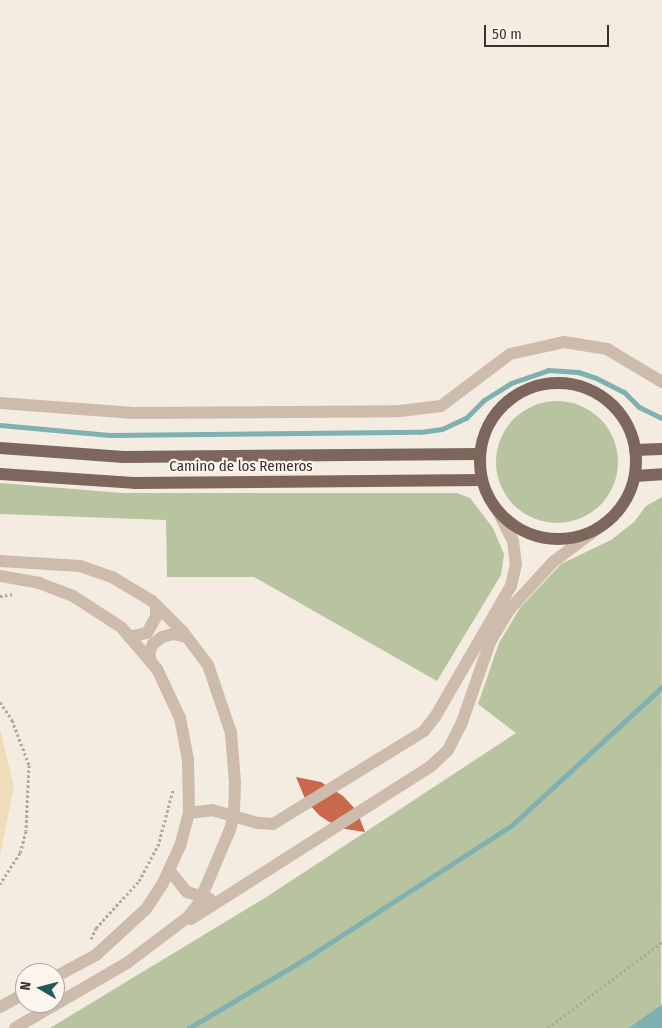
<!DOCTYPE html>
<html>
<head>
<meta charset="utf-8">
<style>
  body { margin:0 }
  #map { position:relative; width:662px; height:1028px; overflow:hidden; background:#f4ebe1; font-family:"Fira Sans Condensed",sans-serif }
  div>[style] { position:absolute }
  .green>* { inset:0; background:#b8c4a0 }
  .round { border-radius:50% }
  .sand>* { inset:0; background:#efdcb8 }
  .water>* { inset:0; background:#7fb0b2 }
  .stream>* { height:5px; margin:-2.5px; padding:0 2.5px; transform-origin:2.5px; border-radius:2.5px; background:#7fb0b2 }
  .building>* { inset:0; background:#c8694b }
  .path>* { height:3px; margin-top:-1.5px; transform-origin:0; background:repeating-linear-gradient(90deg,#b9a596 0 2.5px,transparent 0 5px) }
  .minor>* { height:12px; margin:-6px; padding:0 6px; transform-origin:6px; border-radius:6px; background:#cdbbac }
  .major>* { height:12px; margin:-6px; padding:0 6px; transform-origin:6px; border-radius:6px; background:#7d675c }
  .major>.ring { margin:-6px; padding:0; box-sizing:content-box; background:none; border:12px solid #7d675c; border-radius:50% }
  span { translate:-50% -50%; white-space:nowrap; text-align:center; line-height:1.15; -webkit-text-stroke:4.5px #fbf5ee; paint-order:stroke }
  .street-label { font-size:15px; color:#3b302b }
  .north { position:absolute; left:15px; top:963px; width:50px; height:50px; box-sizing:border-box; background:#fbf5ee; border:1px solid #aea6a0; border-radius:50%; rotate:278deg; font-size:14px; font-weight:700; line-height:20px; text-align:center; color:#3b302b }
  .north::after { content:''; display:block; margin:auto; width:18px; height:22px; background:#1f5a5e; clip-path:polygon(50% 0,100% 100%,50% 72%,0 100%) }
  .scale { position:absolute; left:484px; top:25px; width:125px; height:22px; box-sizing:border-box; border:2px solid #3b302b; border-top:0; padding-left:6px; font-size:15px; line-height:18px; white-space:nowrap; color:#3b302b; -webkit-text-stroke:4px #fbf5ee; paint-order:stroke }
</style>
</head>
<body>
<div id="map">
  <div class="green">
    <div class="round" style="left:496px;top:401px;width:122px;height:122px"></div>
    <div style="clip-path:polygon(0 483px,122px 493px,457px 493px,470px 498px,493px 528px,504px 554px,501px 575px,437px 681px,254px 577px,167px 577px,166px 520px,0 514px)"></div>
    <div style="clip-path:polygon(662px 497px,661px 1005px,628px 1028px,50px 1028px,268px 896px,516px 733px,478px 704px,499px 643px,520px 608px,561px 564px,611px 540px,634px 522px,646px 506px)"></div>
  </div>
  <div class="sand">
    <div style="clip-path:polygon(0 729px,14px 787px,0 855px)"></div>
  </div>
  <div class="water">
    <div style="clip-path:polygon(662px 1004px,662px 1028px,628px 1028px,661px 1005px)"></div>
  </div>
  <div class="stream">
    <div style="left:0;top:425px;width:110px;rotate:5.2deg"></div>
    <div style="left:110px;top:435px;width:310px;rotate:-0.6deg"></div>
    <div style="left:420px;top:432px;width:22px;rotate:-8deg"></div>
    <div style="left:442px;top:429px;width:26px;rotate:-25deg"></div>
    <div style="left:466px;top:418px;width:25px;rotate:-45deg"></div>
    <div style="left:484px;top:400px;width:32px;rotate:-32deg"></div>
    <div style="left:511px;top:383px;width:39px;rotate:-19deg"></div>
    <div style="left:548px;top:370px;width:30px;rotate:4deg"></div>
    <div style="left:578px;top:372px;width:19px;rotate:18deg"></div>
    <div style="left:596px;top:378px;width:31px;rotate:27deg"></div>
    <div style="left:624px;top:392px;width:21px;rotate:45deg"></div>
    <div style="left:639px;top:407px;width:25px;rotate:26deg"></div>
    <div style="left:189px;top:1028px;width:139px;rotate:-30.8deg"></div>
    <div style="left:308px;top:957px;width:243px;rotate:-32.9deg"></div>
    <div style="left:512px;top:825px;width:204px;rotate:-42.6deg"></div>
  </div>
  <div class="building">
    <div style="clip-path:polygon(296px 777px,321px 782px,343px 796px,357px 811px,365px 832px,339px 828px,320px 816px,306px 801px)"></div>
  </div>
  <div class="path">
    <div style="left:0;top:596px;width:14px;rotate:-8deg"></div>
    <div style="left:0;top:702px;width:22px;rotate:56deg"></div>
    <div style="left:12px;top:720px;width:48px;rotate:69.3deg"></div>
    <div style="left:29px;top:765px;width:66px;rotate:92.6deg"></div>
    <div style="left:26px;top:831px;width:23px;rotate:105deg"></div>
    <div style="left:20px;top:853px;width:37px;rotate:123deg"></div>
    <div style="left:91px;top:939px;width:12px;rotate:-66deg"></div>
    <div style="left:96px;top:928px;width:64px;rotate:-47.5deg"></div>
    <div style="left:139px;top:881px;width:40px;rotate:-62deg"></div>
    <div style="left:158px;top:846px;width:58px;rotate:-75deg"></div>
    <div style="left:34px;top:973px;width:10px;rotate:-29deg"></div>
    <div style="left:548px;top:1028px;width:143px;rotate:-37deg"></div>
  </div>
  <div class="minor">
    <div style="left:0;top:403px;width:134px;rotate:4.3deg"></div>
    <div style="left:134px;top:413px;width:266px;rotate:-0.4deg"></div>
    <div style="left:400px;top:411px;width:41px;rotate:-7deg"></div>
    <div style="left:441px;top:406px;width:86px;rotate:-37deg"></div>
    <div style="left:510px;top:354px;width:55px;rotate:-12.5deg"></div>
    <div style="left:564px;top:342px;width:44px;rotate:9.2deg"></div>
    <div style="left:607px;top:349px;width:64px;rotate:31deg"></div>
    <div style="left:0;top:561px;width:80px;rotate:3.6deg"></div>
    <div style="left:80px;top:566px;width:34px;rotate:19deg"></div>
    <div style="left:112px;top:577px;width:47px;rotate:31deg"></div>
    <div style="left:152px;top:601px;width:44px;rotate:45deg"></div>
    <div style="left:183px;top:632px;width:41px;rotate:52.9deg"></div>
    <div style="left:208px;top:665px;width:72px;rotate:71.3deg"></div>
    <div style="left:231px;top:733px;width:50px;rotate:85.4deg"></div>
    <div style="left:235px;top:783px;width:33px;rotate:92deg"></div>
    <div style="left:234px;top:816px;width:17px;rotate:107deg"></div>
    <div style="left:229px;top:832px;width:77px;rotate:112.9deg"></div>
    <div style="left:199px;top:903px;width:18px;rotate:128deg"></div>
    <div style="left:188px;top:917px;width:76px;rotate:143deg"></div>
    <div style="left:127px;top:963px;width:129px;rotate:149.9deg"></div>
    <div style="left:0;top:576px;width:40px;rotate:10deg"></div>
    <div style="left:39px;top:583px;width:36px;rotate:21deg"></div>
    <div style="left:73px;top:596px;width:57px;rotate:32.9deg"></div>
    <div style="left:121px;top:627px;width:55px;rotate:49.4deg"></div>
    <div style="left:157px;top:669px;width:54px;rotate:64.9deg"></div>
    <div style="left:180px;top:718px;width:43px;rotate:79.2deg"></div>
    <div style="left:188px;top:760px;width:53px;rotate:88.9deg"></div>
    <div style="left:189px;top:813px;width:34px;rotate:105deg"></div>
    <div style="left:180px;top:846px;width:41px;rotate:114.7deg"></div>
    <div style="left:163px;top:883px;width:31px;rotate:123deg"></div>
    <div style="left:146px;top:909px;width:68px;rotate:137.4deg"></div>
    <div style="left:96px;top:955px;width:47px;rotate:151.8deg"></div>
    <div style="left:129px;top:637px;width:18px;rotate:-13deg"></div>
    <div style="left:147px;top:633px;width:18px;rotate:-61deg"></div>
    <div style="left:156px;top:617px;width:12px;rotate:-90deg"></div>
    <div style="left:151px;top:662px;width:9px;rotate:-103deg"></div>
    <div style="left:149px;top:653px;width:10px;rotate:-66deg"></div>
    <div style="left:153px;top:644px;width:11px;rotate:-38deg"></div>
    <div style="left:162px;top:637px;width:11px;rotate:-15deg"></div>
    <div style="left:173px;top:634px;width:14px;rotate:12deg"></div>
    <div style="left:189px;top:813px;width:23px;rotate:-7deg"></div>
    <div style="left:212px;top:810px;width:48px;rotate:15.8deg"></div>
    <div style="left:258px;top:823px;width:15px;rotate:4deg"></div>
    <div style="left:273px;top:824px;width:177px;rotate:-31.6deg"></div>
    <div style="left:424px;top:731px;width:18px;rotate:-52deg"></div>
    <div style="left:435px;top:717px;width:151px;rotate:-59.9deg"></div>
    <div style="left:511px;top:586px;width:22px;rotate:-77deg"></div>
    <div style="left:516px;top:565px;width:24px;rotate:-97deg"></div>
    <div style="left:513px;top:541px;width:31px;rotate:-117deg"></div>
    <div style="left:169px;top:870px;width:28px;rotate:51deg"></div>
    <div style="left:187px;top:892px;width:24px;rotate:17deg"></div>
    <div style="left:191px;top:919px;width:285px;rotate:-32.5deg"></div>
    <div style="left:431px;top:766px;width:23px;rotate:-43deg"></div>
    <div style="left:448px;top:750px;width:28px;rotate:-63deg"></div>
    <div style="left:461px;top:725px;width:88px;rotate:-70.7deg"></div>
    <div style="left:490px;top:642px;width:39px;rotate:-59deg"></div>
    <div style="left:510px;top:609px;width:64px;rotate:-47.5deg"></div>
    <div style="left:553px;top:562px;width:55px;rotate:-36.9deg"></div>
    <div style="left:0;top:1007px;width:29px;rotate:-29deg"></div>
  </div>
  <div class="major">
    <div class="ring" style="left:480px;top:383px;width:144px;height:144px"></div>
    <div style="left:0;top:448px;width:124px;rotate:4.2deg"></div>
    <div style="left:124px;top:457px;width:356px;rotate:-0.5deg"></div>
    <div style="left:635px;top:450px;width:27px;rotate:-2deg"></div>
    <div style="left:0;top:474px;width:134px;rotate:3.8deg"></div>
    <div style="left:134px;top:483px;width:348px;rotate:-0.5deg"></div>
    <div style="left:635px;top:476px;width:27px;rotate:-4deg"></div>
  </div>
  <div class="street-label">
    <span style="left:241px;top:467px">Camino de los Remeros</span>
  </div>
  <div class="north">N</div>
  <div class="scale">50 m</div>
</div>
</body>
</html>
